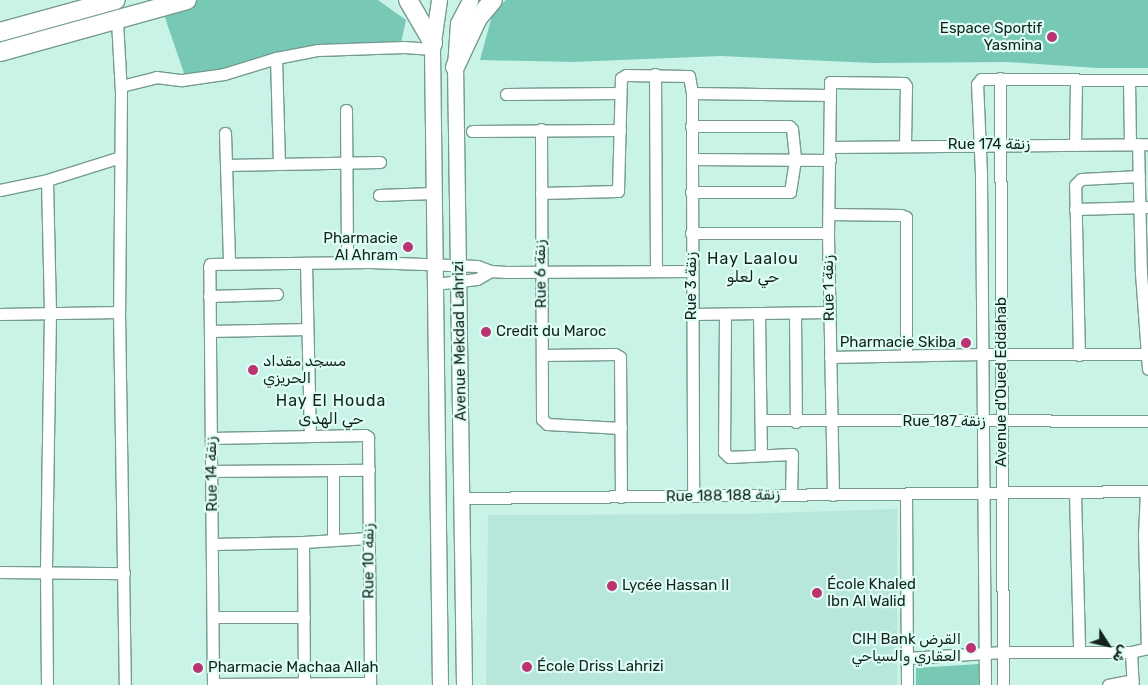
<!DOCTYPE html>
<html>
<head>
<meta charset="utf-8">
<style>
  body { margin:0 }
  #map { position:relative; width:1148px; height:685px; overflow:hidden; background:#caf3e8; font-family:Rubik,"Noto Sans Arabic",sans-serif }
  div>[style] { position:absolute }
  .built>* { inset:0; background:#b7e7da }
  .green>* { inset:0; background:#77c9b6 }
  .roads { filter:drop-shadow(1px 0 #759b91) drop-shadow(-1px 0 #759b91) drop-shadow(0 1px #759b91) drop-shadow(0 -1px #759b91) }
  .minor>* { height:11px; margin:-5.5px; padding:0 5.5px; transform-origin:5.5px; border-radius:5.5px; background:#fff }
  .major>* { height:15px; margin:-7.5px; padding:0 7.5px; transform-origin:7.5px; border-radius:7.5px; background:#fff }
  .highway>* { height:18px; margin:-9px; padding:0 9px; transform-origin:9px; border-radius:9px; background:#fff }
  .dots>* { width:14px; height:14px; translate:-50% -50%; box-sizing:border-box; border:2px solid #defef5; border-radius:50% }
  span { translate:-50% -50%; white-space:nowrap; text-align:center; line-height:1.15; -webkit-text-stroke:4.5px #defef5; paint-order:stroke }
  .poi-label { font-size:15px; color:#13221e }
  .right { translate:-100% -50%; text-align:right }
  .left { translate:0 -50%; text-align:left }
  .street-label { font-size:15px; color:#13221e }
  .neighbourhood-label { font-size:16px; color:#13221e; letter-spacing:1px }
  .north { position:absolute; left:1083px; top:620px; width:50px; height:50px; -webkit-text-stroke:4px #defef5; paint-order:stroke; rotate:125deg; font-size:14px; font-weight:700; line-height:20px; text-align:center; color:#13221e }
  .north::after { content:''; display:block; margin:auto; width:18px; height:22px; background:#13221e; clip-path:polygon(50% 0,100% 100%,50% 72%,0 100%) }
</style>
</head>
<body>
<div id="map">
  <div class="built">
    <div style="clip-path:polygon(897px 509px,897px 685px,486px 685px,488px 515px,741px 514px)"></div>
  </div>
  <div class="green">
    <div style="clip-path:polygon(198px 0,378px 0,406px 20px,401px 43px,316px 49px,187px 82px,162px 9px)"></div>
    <div style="clip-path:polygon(506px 0,1148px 0,1148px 68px,1097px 68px,1008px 62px,873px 63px,721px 56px,572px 62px,480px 60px,493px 12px)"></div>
    <div style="clip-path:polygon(979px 664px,979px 685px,916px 685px,916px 668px)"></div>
  </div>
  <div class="roads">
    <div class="minor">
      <div style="left:117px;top:21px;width:72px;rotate:86.8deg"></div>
      <div style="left:121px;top:93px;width:219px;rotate:90.5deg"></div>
      <div style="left:119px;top:312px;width:373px;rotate:89.1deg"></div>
      <div style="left:655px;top:74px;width:197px;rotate:89.7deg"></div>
      <div style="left:1000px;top:78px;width:607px;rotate:89.72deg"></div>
      <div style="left:1129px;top:80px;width:64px;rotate:89.1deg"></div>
      <div style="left:121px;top:86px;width:36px;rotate:-14deg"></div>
      <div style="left:156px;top:77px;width:26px;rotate:7deg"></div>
      <div style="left:182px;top:80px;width:42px;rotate:-8.1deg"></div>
      <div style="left:224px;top:74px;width:54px;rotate:-17.1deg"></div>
      <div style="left:692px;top:93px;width:137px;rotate:0.8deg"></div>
      <div style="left:506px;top:94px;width:113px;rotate:-0.5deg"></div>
      <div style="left:346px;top:110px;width:152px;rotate:89.6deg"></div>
      <div style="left:691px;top:126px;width:98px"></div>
      <div style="left:789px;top:126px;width:4px;rotate:45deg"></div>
      <div style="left:792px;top:129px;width:31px;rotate:84deg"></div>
      <div style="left:795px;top:160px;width:32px;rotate:99deg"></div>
      <div style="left:790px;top:192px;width:99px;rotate:180deg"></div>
      <div style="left:541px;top:129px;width:290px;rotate:89.8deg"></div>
      <div style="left:542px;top:419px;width:7px;rotate:45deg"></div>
      <div style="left:547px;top:424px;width:74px;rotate:3.1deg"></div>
      <div style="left:472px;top:131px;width:148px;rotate:-0.4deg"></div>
      <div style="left:225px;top:133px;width:130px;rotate:88.2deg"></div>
      <div style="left:1138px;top:144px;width:129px;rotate:88.7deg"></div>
      <div style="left:1141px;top:273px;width:96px;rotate:85.8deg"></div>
      <div style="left:1075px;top:145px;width:66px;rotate:-89.1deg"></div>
      <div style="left:830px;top:147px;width:318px;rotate:-0.5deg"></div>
      <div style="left:692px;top:159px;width:138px;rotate:0.4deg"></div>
      <div style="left:279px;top:164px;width:106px;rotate:-91.6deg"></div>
      <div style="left:276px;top:58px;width:43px;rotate:-10.8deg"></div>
      <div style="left:318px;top:50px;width:86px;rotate:-2deg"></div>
      <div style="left:404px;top:47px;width:28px;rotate:4deg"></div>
      <div style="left:226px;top:165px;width:154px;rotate:-1.1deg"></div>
      <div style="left:47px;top:180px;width:133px;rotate:88.7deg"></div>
      <div style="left:50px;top:313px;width:259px;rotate:90.9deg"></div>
      <div style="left:46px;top:572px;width:113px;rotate:89.5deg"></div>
      <div style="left:0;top:190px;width:48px;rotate:-12deg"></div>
      <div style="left:47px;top:180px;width:77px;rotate:-17.3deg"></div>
      <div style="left:541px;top:193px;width:77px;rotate:-1.5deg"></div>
      <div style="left:618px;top:191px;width:113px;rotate:-88.5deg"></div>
      <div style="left:621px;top:78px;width:6px;rotate:-31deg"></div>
      <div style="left:626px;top:75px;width:63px;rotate:0.9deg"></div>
      <div style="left:689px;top:76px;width:17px;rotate:80deg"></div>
      <div style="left:692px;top:93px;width:66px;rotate:90deg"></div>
      <div style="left:692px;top:159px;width:337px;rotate:89.8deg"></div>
      <div style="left:379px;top:195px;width:54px;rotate:-2.1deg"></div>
      <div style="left:1075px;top:209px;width:73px;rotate:-1.6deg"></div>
      <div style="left:829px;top:214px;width:72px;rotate:0.8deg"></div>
      <div style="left:901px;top:215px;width:5px;rotate:22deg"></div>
      <div style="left:906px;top:217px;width:138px;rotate:90deg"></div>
      <div style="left:691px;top:233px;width:137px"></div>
      <div style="left:306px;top:263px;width:173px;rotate:88.7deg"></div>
      <div style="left:435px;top:284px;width:42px;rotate:-6.8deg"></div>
      <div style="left:477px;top:279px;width:16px;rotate:-30deg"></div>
      <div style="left:209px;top:296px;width:68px;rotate:-1.7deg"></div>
      <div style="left:759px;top:313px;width:141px;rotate:89.2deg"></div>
      <div style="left:795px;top:313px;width:109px;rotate:89.5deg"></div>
      <div style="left:0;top:314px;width:119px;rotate:-1deg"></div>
      <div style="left:692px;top:314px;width:137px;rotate:-0.8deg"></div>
      <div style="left:725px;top:314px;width:138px;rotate:90.4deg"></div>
      <div style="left:724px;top:452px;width:7px;rotate:45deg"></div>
      <div style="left:729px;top:457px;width:63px;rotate:-2.7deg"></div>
      <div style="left:792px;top:454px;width:41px;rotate:91.4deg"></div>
      <div style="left:210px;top:331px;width:97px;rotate:-1.2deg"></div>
      <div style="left:543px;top:355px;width:72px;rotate:-0.8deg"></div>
      <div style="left:615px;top:354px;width:6px;rotate:31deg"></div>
      <div style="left:620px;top:357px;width:140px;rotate:89.6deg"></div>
      <div style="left:1079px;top:355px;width:170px;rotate:-91.3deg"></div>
      <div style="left:1075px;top:185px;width:8px;rotate:-45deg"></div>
      <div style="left:1081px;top:179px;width:58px;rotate:-3deg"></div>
      <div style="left:830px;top:357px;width:153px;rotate:-1.1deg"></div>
      <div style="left:983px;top:354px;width:163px"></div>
      <div style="left:761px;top:420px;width:387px;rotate:0.1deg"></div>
      <div style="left:211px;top:438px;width:154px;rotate:-1.1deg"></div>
      <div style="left:365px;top:435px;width:4px;rotate:34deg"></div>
      <div style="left:368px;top:437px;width:248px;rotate:89.5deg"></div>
      <div style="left:212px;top:471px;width:157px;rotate:-0.4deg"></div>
      <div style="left:1146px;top:491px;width:44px;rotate:92.6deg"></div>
      <div style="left:1144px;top:535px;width:113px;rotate:88.5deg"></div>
      <div style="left:1075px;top:493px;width:158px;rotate:88.5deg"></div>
      <div style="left:906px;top:494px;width:191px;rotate:89.7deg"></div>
      <div style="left:833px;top:495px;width:262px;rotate:-91.1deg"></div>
      <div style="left:828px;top:233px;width:151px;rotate:-89.2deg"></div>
      <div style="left:830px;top:82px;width:74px;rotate:0.8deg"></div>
      <div style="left:904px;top:83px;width:4px;rotate:56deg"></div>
      <div style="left:906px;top:86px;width:59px;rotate:91deg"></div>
      <div style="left:462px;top:498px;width:686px;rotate:-0.58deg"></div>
      <div style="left:333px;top:540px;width:69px;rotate:-90deg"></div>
      <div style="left:303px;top:542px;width:66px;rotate:-3.5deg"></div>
      <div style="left:213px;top:544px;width:90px;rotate:-1.3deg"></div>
      <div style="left:303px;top:542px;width:143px;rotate:89.6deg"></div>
      <div style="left:0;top:572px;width:124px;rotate:0.5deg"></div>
      <div style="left:213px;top:617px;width:91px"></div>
      <div style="left:1131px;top:652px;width:33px;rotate:87deg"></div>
      <div style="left:907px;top:658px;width:96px;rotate:-3.6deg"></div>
      <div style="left:1003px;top:652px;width:128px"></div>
      <div style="left:1131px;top:652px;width:17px;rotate:-13deg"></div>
      <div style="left:213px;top:684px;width:157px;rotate:-0.4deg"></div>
      <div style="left:213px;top:685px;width:418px;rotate:-90.5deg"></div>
      <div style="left:209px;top:267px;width:3px;rotate:-72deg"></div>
      <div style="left:210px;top:264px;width:159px;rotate:-0.7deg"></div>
      <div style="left:369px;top:262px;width:108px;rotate:2.1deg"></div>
      <div style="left:477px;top:266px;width:15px;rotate:20deg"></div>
      <div style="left:491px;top:271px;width:15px;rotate:4deg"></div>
      <div style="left:506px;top:272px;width:185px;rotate:-0.3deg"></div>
      <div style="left:985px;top:685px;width:511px;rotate:-90.45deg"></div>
      <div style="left:981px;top:174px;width:90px;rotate:-92.5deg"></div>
      <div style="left:977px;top:84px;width:6px;rotate:-51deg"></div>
      <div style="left:981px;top:79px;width:167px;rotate:0.3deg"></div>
      <div style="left:1108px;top:685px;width:25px;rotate:-11deg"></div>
    </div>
    <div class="major">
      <div style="left:439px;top:0;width:49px;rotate:98.1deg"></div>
      <div style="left:432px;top:49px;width:636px;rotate:89.28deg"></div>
      <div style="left:464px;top:685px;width:618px;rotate:-90.83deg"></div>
      <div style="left:455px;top:67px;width:44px;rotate:-86.1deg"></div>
      <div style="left:458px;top:23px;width:26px;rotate:-62deg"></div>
    </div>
    <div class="highway">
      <div style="left:408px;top:0;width:50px;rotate:59.8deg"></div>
      <div style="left:0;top:32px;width:120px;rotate:-15.4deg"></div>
      <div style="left:0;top:52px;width:194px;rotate:-15.5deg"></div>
      <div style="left:455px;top:67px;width:54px;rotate:-64.9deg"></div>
      <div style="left:478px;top:18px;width:23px;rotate:-50deg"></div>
    </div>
  </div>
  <div class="dots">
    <div style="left:1052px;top:37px;background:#bb3371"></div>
    <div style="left:408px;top:247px;background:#bb3371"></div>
    <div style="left:486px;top:332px;background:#bb3371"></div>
    <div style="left:966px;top:343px;background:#bb3371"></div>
    <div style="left:253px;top:370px;background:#bb3371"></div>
    <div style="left:612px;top:586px;background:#bb3371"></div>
    <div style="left:817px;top:593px;background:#bb3371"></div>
    <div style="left:971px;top:648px;background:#bb3371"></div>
    <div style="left:527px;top:667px;background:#bb3371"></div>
    <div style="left:198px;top:668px;background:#bb3371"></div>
  </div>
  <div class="poi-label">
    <span class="right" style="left:1042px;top:37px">Espace Sportif<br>Yasmina</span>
    <span class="right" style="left:398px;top:247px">Pharmacie<br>Al Ahram</span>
    <span class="left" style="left:496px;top:332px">Credit du Maroc</span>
    <span class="right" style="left:956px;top:343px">Pharmacie Skiba</span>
    <span class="left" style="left:263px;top:370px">مسجد مقداد<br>الحريزي</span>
    <span class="left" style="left:827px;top:593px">École Khaled<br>Ibn Al Walid</span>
    <span class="left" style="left:622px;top:586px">Lycée Hassan II</span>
    <span class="right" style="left:961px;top:648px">CIH Bank القرض<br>العقاري والسياحي</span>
    <span class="left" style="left:537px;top:667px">École Driss Lahrizi</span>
    <span class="left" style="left:208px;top:668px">Pharmacie Machaa Allah</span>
  </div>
  <div class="street-label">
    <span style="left:989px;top:145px">Rue 174 زنقة</span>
    <span style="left:541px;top:274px;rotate:-91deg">Rue 6 زنقة</span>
    <span style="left:692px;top:286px;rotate:-90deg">Rue 3 زنقة</span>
    <span style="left:829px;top:288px;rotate:-91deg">Rue 1 زنقة</span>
    <span style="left:460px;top:341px;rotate:-91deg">Avenue Mekdad Lahrizi</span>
    <span style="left:1002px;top:382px;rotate:-90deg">Avenue d'Oued Eddahab</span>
    <span style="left:944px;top:422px">Rue 187 زنقة</span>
    <span style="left:212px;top:474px;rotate:-91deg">Rue 14 زنقة</span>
    <span style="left:723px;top:496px;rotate:-1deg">Rue 188 زنقة 188</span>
    <span style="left:369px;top:561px;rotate:-90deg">Rue 10 زنقة</span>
  </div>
  <div class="neighbourhood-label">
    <span style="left:753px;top:268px">Hay Laalou<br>حي لعلو</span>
    <span style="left:331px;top:410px">Hay El Houda<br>حي الهدى</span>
  </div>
  <div class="north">ش</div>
</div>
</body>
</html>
